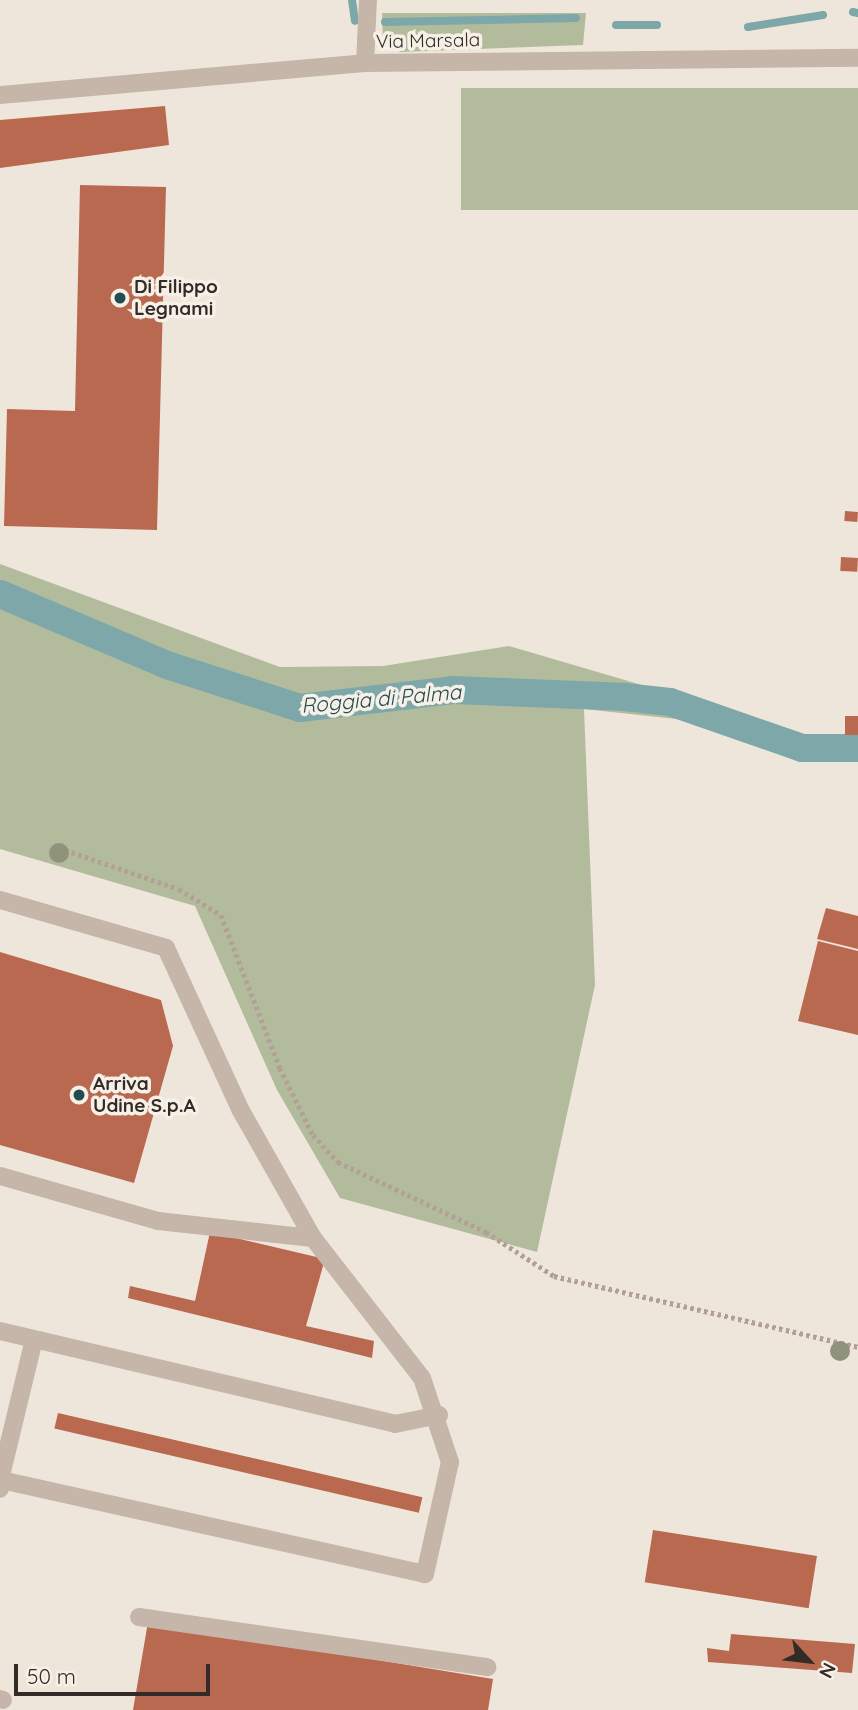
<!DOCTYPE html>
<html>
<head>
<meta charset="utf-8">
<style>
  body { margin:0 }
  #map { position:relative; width:858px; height:1710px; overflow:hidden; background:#efe6db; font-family:Quicksand,sans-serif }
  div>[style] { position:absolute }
  .green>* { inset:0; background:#b2bc9d; transform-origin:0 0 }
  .stream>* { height:8px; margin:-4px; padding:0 4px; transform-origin:4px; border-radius:4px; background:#7da7a9 }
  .canal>* { height:28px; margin:-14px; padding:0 14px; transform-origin:14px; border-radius:14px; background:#7da7a9 }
  .building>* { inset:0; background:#b9694f; transform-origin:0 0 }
  .path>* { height:4.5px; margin-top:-2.25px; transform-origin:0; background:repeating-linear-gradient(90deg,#b1a093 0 3.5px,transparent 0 7px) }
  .minor>* { height:18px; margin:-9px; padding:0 9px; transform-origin:9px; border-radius:9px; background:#c6b6a9 }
  .trees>* { width:20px; height:20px; margin:-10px; border-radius:50%; background:#90937c }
  .dots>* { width:19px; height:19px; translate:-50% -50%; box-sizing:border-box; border:4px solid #f7f0e7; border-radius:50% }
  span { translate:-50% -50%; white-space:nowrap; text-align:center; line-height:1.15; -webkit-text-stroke:7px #f7f0e7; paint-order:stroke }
  .street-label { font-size:19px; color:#332b28 }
  .poi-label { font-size:19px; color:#332b28; font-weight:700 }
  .left { translate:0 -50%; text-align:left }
  .water-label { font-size:21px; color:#224d50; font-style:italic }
  .north { position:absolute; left:774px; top:1626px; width:70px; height:70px; -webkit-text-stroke:5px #f7f0e7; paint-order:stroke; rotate:117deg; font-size:19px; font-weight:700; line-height:28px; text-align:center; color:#332b28 }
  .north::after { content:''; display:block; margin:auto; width:24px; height:32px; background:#332b28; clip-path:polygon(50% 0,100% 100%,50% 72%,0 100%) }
  .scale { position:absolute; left:14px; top:1664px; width:196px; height:32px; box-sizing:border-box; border:4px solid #332b28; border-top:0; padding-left:9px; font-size:21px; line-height:24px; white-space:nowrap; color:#332b28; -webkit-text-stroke:5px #f7f0e7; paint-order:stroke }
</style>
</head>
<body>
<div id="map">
  <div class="green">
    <div style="clip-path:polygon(382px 13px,586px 13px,583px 45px,400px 52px,383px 42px)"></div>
    <div style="left:461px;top:88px;width:397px;height:122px"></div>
    <div style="clip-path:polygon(0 564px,280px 667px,383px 666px,509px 646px,676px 695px,685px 720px,584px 709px,595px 985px,537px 1252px,340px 1198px,277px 1090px,195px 906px,0 849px)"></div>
  </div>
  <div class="stream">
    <div style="left:352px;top:0;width:21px;rotate:82deg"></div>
    <div style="left:853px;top:12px;width:5px;rotate:11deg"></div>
    <div style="left:385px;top:22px;width:191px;rotate:-1.2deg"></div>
    <div style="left:616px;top:25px;width:41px"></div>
    <div style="left:748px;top:27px;width:76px;rotate:-9.1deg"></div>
  </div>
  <div class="canal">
    <div style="left:0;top:594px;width:185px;rotate:23deg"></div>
    <div style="left:170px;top:666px;width:137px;rotate:17.9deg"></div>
    <div style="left:300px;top:708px;width:154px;rotate:-6.7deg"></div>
    <div style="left:453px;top:690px;width:171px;rotate:2.3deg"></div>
    <div style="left:624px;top:697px;width:46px;rotate:6.2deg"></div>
    <div style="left:670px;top:702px;width:140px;rotate:19.2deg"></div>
    <div style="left:802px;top:748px;width:56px"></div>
  </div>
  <div class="building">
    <div style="clip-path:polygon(165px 106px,169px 145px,0 168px,0 120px)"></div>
    <div style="clip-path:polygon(80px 185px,166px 187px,157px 530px,4px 526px,7px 409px,75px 411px)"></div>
    <div style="left:845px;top:511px;width:13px;height:10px;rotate:4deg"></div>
    <div style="left:841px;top:557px;width:17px;height:14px;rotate:3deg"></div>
    <div style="left:845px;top:716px;width:13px;height:19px"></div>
    <div style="clip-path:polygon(826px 908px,858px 916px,858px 949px,817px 939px)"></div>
    <div style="clip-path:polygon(818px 941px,858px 951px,858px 1035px,798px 1021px)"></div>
    <div style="clip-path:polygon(0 952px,161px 1000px,173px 1046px,134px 1183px,0 1145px)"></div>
    <div style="clip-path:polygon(210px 1232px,325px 1259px,306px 1326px,374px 1341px,372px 1358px,128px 1298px,130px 1286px,195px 1301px)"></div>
    <div style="left:58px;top:1413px;width:374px;height:16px;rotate:13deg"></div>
    <div style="left:653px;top:1530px;width:166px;height:53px;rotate:9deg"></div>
    <div style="clip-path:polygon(148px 1622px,493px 1679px,488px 1710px,133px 1710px)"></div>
    <div style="clip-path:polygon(731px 1634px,855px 1644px,852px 1673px,708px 1662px,707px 1648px,729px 1651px)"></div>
  </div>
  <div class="path">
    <div style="left:65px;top:850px;width:120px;rotate:18.9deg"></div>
    <div style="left:179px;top:889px;width:49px;rotate:31.8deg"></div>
    <div style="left:221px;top:915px;width:164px;rotate:68.9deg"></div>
    <div style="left:280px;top:1068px;width:75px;rotate:63.8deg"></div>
    <div style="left:313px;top:1135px;width:37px;rotate:47deg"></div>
    <div style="left:338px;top:1162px;width:164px;rotate:25.3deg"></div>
    <div style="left:486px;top:1232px;width:81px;rotate:32.9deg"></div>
    <div style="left:554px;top:1276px;width:312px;rotate:13.1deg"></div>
  </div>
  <div class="minor">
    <div style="left:365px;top:63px;width:63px;rotate:-87.3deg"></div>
    <div style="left:0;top:95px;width:366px;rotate:-5deg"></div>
    <div style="left:365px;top:63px;width:493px;rotate:-0.6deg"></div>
    <div style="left:0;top:900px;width:173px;rotate:16.1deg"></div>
    <div style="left:166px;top:948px;width:177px;rotate:65.3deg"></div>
    <div style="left:240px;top:1109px;width:148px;rotate:60.5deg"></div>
    <div style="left:0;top:1176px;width:164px;rotate:15.9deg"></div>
    <div style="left:158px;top:1221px;width:156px;rotate:6.3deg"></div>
    <div style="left:313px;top:1238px;width:177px;rotate:52.1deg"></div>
    <div style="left:422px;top:1378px;width:89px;rotate:71.6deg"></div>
    <div style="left:450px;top:1462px;width:115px;rotate:102.6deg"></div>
    <div style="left:425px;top:1574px;width:433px;rotate:-167.5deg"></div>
    <div style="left:2px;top:1480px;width:9px;rotate:103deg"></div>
    <div style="left:0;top:1331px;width:406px;rotate:13.2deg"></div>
    <div style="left:395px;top:1424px;width:45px;rotate:-11.6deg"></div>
    <div style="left:0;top:1480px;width:140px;rotate:-76.4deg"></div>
    <div style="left:139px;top:1617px;width:352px;rotate:8.2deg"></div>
    <div style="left:0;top:1699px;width:3px;rotate:18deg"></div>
  </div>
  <div class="trees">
    <div style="left:59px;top:853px"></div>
    <div style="left:840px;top:1351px"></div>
  </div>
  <div class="dots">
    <div style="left:120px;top:298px;background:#224d50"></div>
    <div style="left:79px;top:1095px;background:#224d50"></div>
  </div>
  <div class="street-label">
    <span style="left:428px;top:41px;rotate:-1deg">Via Marsala</span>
  </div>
  <div class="poi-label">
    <span class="left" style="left:134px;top:298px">Di Filippo<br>Legnami</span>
    <span class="left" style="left:93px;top:1095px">Arriva<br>Udine S.p.A</span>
  </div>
  <div class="water-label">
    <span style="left:381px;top:698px;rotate:-5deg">Roggia di Palma</span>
  </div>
  <div class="north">N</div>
  <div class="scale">50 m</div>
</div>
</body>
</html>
